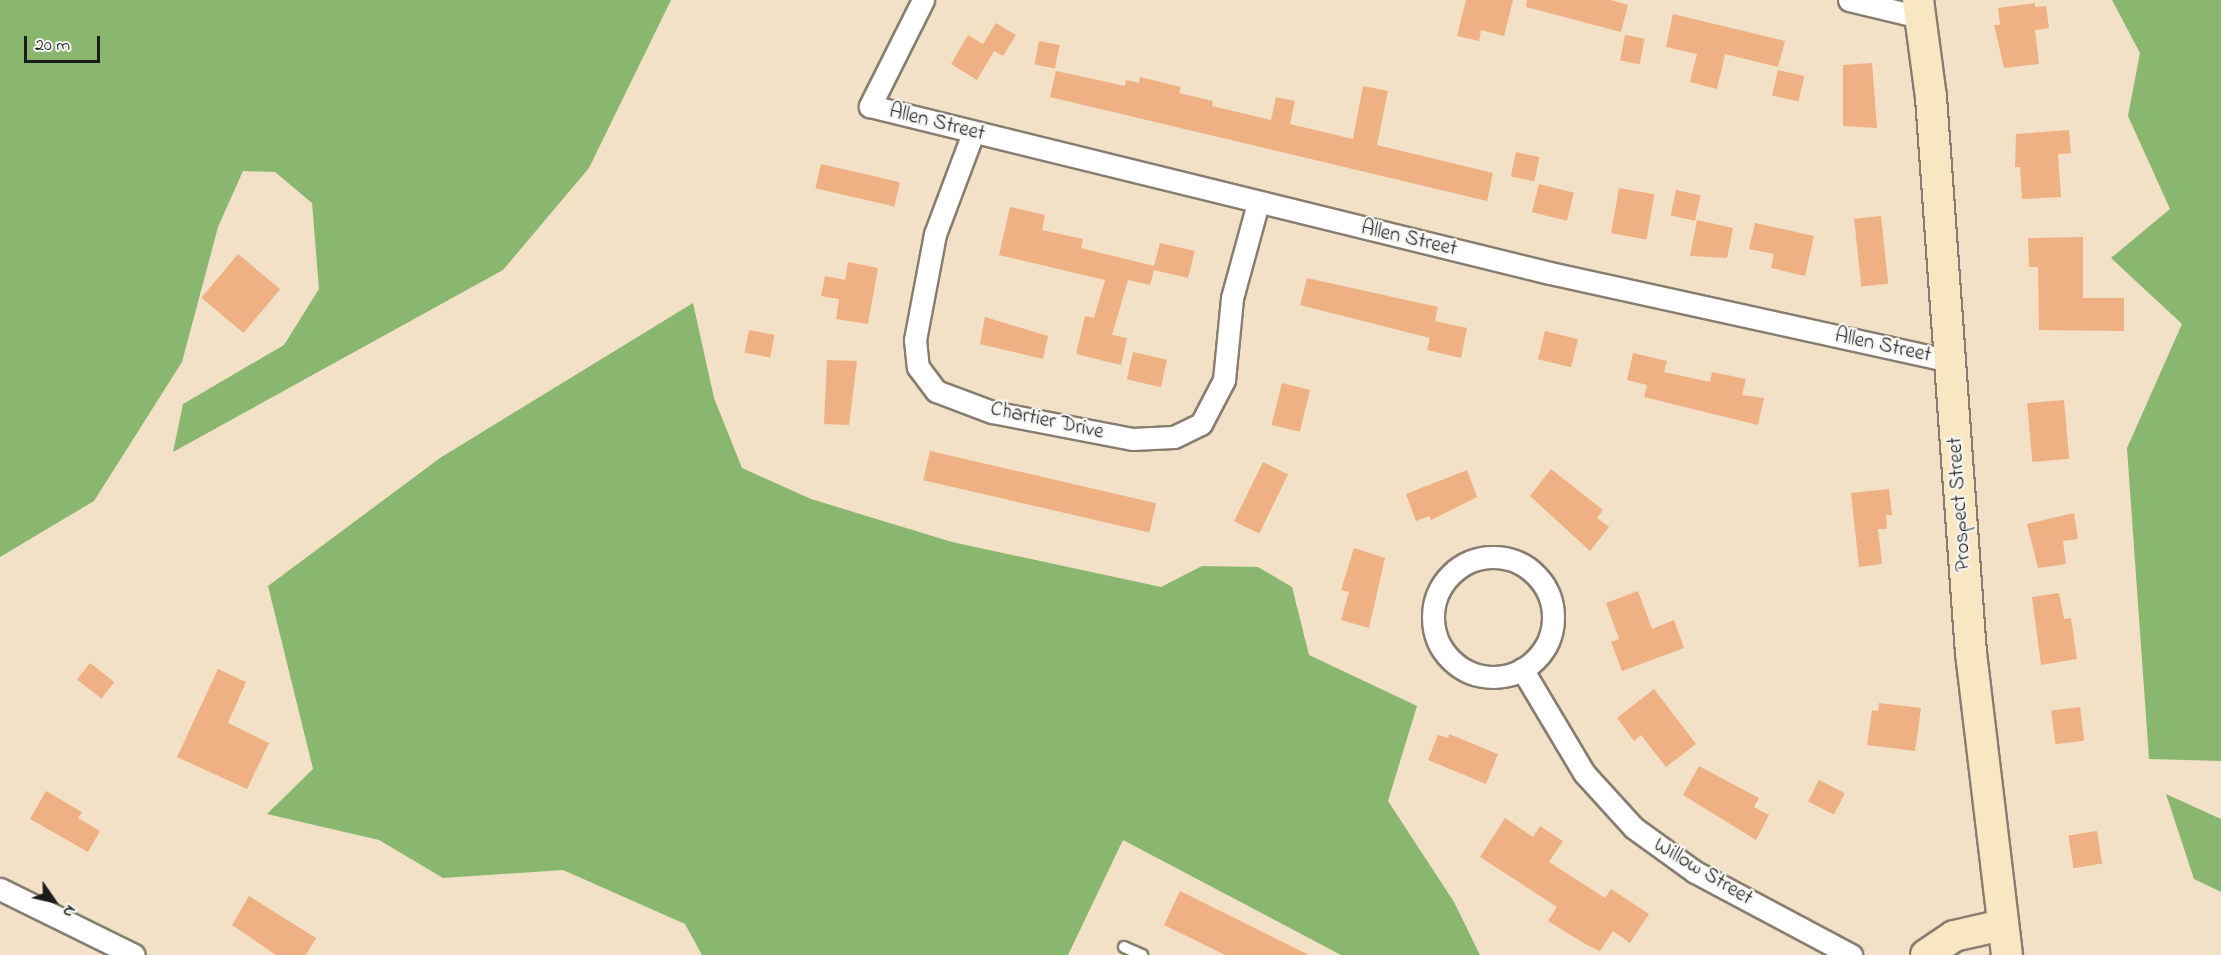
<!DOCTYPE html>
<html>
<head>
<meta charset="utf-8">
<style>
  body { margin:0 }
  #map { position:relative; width:2221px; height:955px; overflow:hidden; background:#f2e1c6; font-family:"Indie Flower",sans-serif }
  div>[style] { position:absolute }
  .forest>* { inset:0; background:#8ab76f }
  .building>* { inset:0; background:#efb084; transform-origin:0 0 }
  .roads { filter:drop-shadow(2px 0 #877e71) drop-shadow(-2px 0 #877e71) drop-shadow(0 2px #877e71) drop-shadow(0 -2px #877e71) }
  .service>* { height:10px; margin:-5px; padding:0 5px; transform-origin:5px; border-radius:5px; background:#fff }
  .minor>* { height:21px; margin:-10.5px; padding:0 10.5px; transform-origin:10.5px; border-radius:10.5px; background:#fff }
  .minor>.ring { margin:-10.5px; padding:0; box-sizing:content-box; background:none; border:21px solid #fff; border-radius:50% }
  .secondary>* { height:30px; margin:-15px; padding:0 15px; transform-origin:15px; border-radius:15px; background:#f9e7c3 }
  span { translate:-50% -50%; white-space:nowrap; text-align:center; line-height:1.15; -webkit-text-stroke:4.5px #f6f6f2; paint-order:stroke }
  .street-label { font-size:21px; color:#1c1c1c }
  .north { position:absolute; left:24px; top:871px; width:60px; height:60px; -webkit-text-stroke:4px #f6f6f2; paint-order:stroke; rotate:124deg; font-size:16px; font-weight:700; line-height:24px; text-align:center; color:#1c1c1c }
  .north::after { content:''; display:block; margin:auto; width:21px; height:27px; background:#1c1c1c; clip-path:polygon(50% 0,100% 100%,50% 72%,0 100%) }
  .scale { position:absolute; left:24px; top:36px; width:76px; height:27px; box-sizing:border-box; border:3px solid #1c1c1c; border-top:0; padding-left:8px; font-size:18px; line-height:21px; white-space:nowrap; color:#1c1c1c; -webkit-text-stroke:4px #f6f6f2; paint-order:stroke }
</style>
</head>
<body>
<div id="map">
  <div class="forest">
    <div style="clip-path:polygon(0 0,671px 0,589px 168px,503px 270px,173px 452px,183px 404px,284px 345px,319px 289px,312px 203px,275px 172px,243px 171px,218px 227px,182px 362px,94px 501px,0 557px)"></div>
    <div style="clip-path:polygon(2112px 0,2221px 0,2221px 761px,2149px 759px,2127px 448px,2182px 324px,2111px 258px,2170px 209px,2128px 116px,2140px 53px)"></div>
    <div style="clip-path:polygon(693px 303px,714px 398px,742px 468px,811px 499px,952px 542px,1161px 587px,1202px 566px,1258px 567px,1292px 587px,1309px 655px,1417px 706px,1388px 801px,1454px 902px,1480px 955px,1341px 955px,1123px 840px,1068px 955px,702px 955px,685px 924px,563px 870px,443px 878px,379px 840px,267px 814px,313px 769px,268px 586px,440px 458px)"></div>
    <div style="clip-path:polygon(2166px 794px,2221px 819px,2221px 892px,2194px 879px)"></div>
  </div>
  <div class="building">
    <div style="clip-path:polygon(1466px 0,1513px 0,1504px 36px,1481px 30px,1479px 41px,1457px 36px)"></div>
    <div style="clip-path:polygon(1527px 0,1611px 0,1628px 5px,1621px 32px,1526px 7px)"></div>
    <div style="clip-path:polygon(2035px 3px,2035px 7px,2046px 6px,2049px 28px,2035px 30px,2039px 64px,2004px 68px,1994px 25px,2000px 25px,1998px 8px)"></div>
    <div style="clip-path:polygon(1673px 14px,1785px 41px,1778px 67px,1725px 54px,1717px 89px,1690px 82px,1697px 54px,1666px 47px)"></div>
    <div style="clip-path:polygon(996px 23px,1016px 35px,1003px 56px,994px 51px,977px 80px,951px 64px,968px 35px,983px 44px)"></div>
    <div style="left:1625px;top:35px;width:20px;height:26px;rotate:11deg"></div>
    <div style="left:1039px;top:41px;width:21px;height:24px;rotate:11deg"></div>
    <div style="clip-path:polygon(1872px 63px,1877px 128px,1843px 126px,1843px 65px)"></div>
    <div style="left:1778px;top:70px;width:27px;height:26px;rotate:13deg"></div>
    <div style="clip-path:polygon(1056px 71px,1125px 86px,1126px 80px,1139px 83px,1140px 77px,1181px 87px,1179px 93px,1213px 101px,1212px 106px,1271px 120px,1276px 97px,1295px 101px,1290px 124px,1353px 139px,1363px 86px,1388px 91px,1377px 145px,1493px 173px,1487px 201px,1050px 97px)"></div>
    <div style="clip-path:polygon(2069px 130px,2071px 153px,2058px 154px,2061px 197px,2022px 199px,2020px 167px,2015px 167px,2016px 134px)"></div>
    <div style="left:1516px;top:152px;width:24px;height:25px;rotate:12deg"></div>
    <div style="left:821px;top:164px;width:81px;height:25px;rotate:13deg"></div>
    <div style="left:1539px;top:184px;width:36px;height:29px;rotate:14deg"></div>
    <div style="left:1619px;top:188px;width:36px;height:46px;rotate:10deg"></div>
    <div style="left:1676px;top:190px;width:25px;height:26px;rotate:12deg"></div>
    <div style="clip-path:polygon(1010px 207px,1045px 215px,1042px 230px,1083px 239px,1081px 248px,1154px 266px,1160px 243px,1195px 251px,1188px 278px,1154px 270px,1150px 285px,1128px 280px,1112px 335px,1127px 338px,1121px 365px,1076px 354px,1085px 316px,1094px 318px,1105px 280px,999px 255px)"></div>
    <div style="left:1881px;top:216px;width:68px;height:27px;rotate:84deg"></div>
    <div style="clip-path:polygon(1697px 220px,1733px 228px,1727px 258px,1690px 256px)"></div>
    <div style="clip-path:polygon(1755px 223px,1814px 236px,1805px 276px,1771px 268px,1774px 254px,1749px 249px)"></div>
    <div style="clip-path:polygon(2083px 237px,2083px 298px,2124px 298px,2124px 331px,2039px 330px,2038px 267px,2029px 267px,2028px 238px)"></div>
    <div style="left:238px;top:254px;width:55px;height:57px;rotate:40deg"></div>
    <div style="clip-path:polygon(848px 262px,878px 268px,868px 324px,836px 319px,839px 299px,821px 296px,825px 276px,845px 280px)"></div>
    <div style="clip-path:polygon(1307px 278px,1438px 307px,1435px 321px,1467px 328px,1461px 358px,1427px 350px,1430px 338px,1300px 305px)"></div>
    <div style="clip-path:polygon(985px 317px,1048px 336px,1043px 359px,980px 344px)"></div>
    <div style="left:749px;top:330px;width:26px;height:23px;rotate:11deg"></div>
    <div style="left:1545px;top:331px;width:34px;height:29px;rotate:14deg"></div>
    <div style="left:1133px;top:352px;width:35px;height:28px;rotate:13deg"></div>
    <div style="clip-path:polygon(1633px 353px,1667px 361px,1664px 372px,1710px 382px,1712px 372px,1746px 379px,1742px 395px,1764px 398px,1758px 425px,1644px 397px,1647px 385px,1627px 380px)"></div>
    <div style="clip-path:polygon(827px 360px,857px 361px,849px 425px,824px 424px)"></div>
    <div style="left:1282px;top:383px;width:29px;height:43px;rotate:14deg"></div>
    <div style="left:2064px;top:400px;width:59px;height:37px;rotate:85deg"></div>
    <div style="left:930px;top:451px;width:232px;height:30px;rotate:13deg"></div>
    <div style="left:1263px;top:462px;width:28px;height:66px;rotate:26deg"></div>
    <div style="clip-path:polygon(1551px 469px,1603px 510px,1597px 518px,1609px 527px,1590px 551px,1530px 496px)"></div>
    <div style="clip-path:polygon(1467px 470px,1477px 497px,1431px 520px,1429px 516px,1416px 521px,1406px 494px)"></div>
    <div style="clip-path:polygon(1889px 489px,1892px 515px,1886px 515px,1887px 529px,1878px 529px,1882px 564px,1859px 567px,1851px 493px)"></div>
    <div style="clip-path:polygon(2074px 513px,2078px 539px,2063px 541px,2066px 564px,2038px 568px,2027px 524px)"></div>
    <div style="clip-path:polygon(1354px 548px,1385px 558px,1369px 628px,1341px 620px,1349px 592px,1341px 590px)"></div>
    <div style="clip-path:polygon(1638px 591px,1652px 629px,1674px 620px,1684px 648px,1622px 671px,1611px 642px,1619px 639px,1606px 603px)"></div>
    <div style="clip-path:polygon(2059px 593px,2064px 619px,2071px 618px,2077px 659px,2041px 665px,2032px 597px)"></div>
    <div style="left:90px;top:663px;width:31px;height:21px;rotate:38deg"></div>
    <div style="clip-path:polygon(218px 669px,246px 682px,228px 723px,269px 743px,247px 789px,177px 757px)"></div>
    <div style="clip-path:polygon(1654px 689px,1696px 744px,1666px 767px,1641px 735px,1634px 741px,1617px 718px)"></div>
    <div style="clip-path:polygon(1879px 703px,1921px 708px,1915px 751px,1867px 745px,1872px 710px,1878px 711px)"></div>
    <div style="left:2080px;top:707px;width:34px;height:29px;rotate:83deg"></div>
    <div style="clip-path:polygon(1449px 734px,1498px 754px,1486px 784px,1428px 760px,1438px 735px,1448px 738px)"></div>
    <div style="clip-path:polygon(1699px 766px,1759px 798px,1754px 807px,1769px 815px,1756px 840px,1683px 795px)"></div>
    <div style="left:1819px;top:780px;width:29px;height:24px;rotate:27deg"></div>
    <div style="clip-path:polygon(46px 791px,82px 812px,78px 818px,100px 831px,88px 852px,30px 819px)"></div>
    <div style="clip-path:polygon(1505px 818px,1533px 837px,1540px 826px,1563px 841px,1549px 862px,1605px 898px,1611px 889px,1649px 914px,1630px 943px,1613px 931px,1600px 951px,1587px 945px,1548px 921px,1557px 907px,1480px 857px)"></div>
    <div style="left:2097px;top:831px;width:33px;height:29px;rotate:81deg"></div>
    <div style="clip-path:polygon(1180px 891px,1309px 955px,1225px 955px,1164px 925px)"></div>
    <div style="clip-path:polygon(249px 896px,316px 938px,306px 955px,276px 955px,232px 925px)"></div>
  </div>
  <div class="roads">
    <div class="service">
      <div style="left:1124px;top:947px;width:20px;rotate:24deg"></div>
    </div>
    <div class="minor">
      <div style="left:923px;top:0;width:119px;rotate:116.6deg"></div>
      <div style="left:870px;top:106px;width:700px;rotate:13.8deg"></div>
      <div style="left:1550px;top:273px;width:410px;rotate:12.4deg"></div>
      <div style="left:1849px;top:0;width:73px;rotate:13.5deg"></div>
      <div style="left:973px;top:133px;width:108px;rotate:110.6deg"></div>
      <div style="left:935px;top:234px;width:108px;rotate:100.7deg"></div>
      <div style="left:915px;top:340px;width:27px;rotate:84deg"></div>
      <div style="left:918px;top:367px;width:30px;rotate:53deg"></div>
      <div style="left:936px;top:391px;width:60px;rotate:20.6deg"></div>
      <div style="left:992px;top:412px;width:143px;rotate:10.9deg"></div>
      <div style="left:1132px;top:439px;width:42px;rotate:-2.7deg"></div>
      <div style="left:1174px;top:437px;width:30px;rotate:-26deg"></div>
      <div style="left:1201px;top:424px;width:50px;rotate:-62.4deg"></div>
      <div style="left:1224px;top:380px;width:82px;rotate:-84.4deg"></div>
      <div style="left:1232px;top:298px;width:98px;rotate:-74.7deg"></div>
      <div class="ring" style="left:1433px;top:557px;width:99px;height:99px"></div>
      <div style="left:1522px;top:669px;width:121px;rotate:59.2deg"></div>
      <div style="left:1584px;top:773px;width:74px;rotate:47.7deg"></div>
      <div style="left:1634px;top:828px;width:75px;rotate:35.8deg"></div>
      <div style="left:1695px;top:872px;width:177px;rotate:28deg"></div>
      <div style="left:0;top:889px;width:149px;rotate:26.2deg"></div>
    </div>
    <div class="secondary">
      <div style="left:1918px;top:0;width:98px;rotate:82.4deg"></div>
      <div style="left:1931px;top:97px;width:557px;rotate:85.89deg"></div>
      <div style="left:1971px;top:653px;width:304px;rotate:83.2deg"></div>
      <div style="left:1926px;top:955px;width:34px;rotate:-34deg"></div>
      <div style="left:1954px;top:936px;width:49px;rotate:-12.9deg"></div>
    </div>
  </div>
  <div class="street-label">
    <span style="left:937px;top:123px;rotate:14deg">Allen Street</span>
    <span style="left:1409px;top:239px;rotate:13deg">Allen Street</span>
    <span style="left:1883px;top:346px;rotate:12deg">Allen Street</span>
    <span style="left:1047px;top:421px;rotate:12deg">Chartier Drive</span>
    <span style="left:1960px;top:504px;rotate:-94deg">Prospect Street</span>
    <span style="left:1703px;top:872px;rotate:31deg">Willow Street</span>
  </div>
  <div class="north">N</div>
  <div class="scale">20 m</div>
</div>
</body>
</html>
